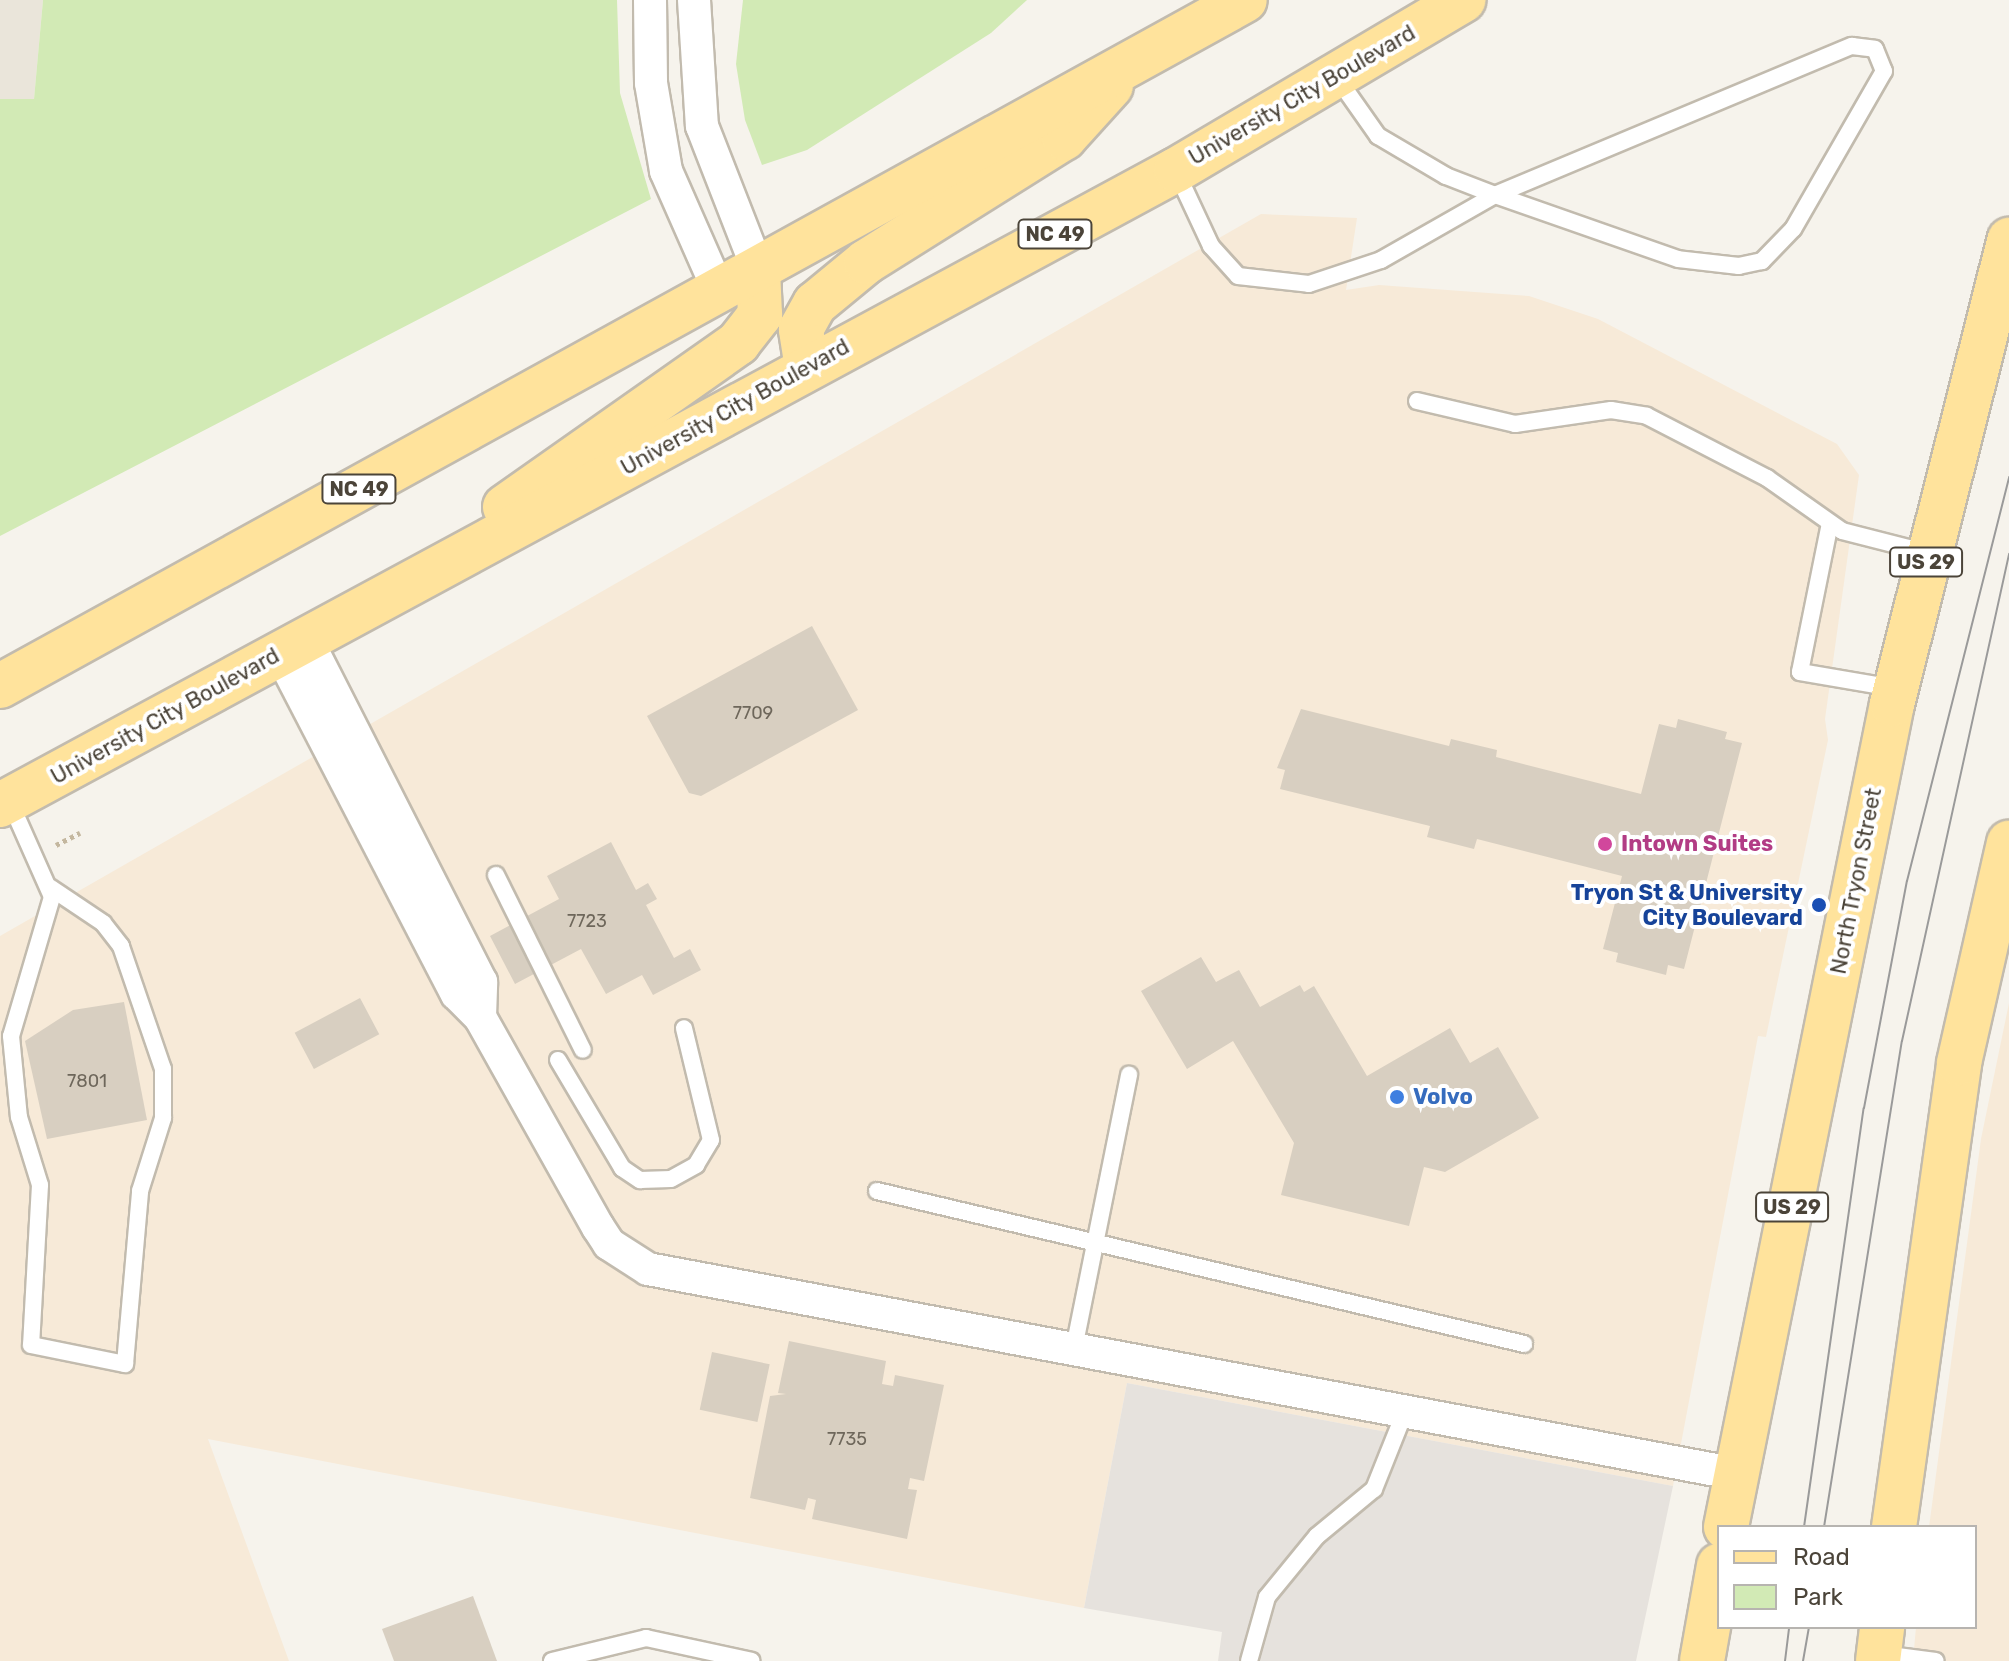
<!DOCTYPE html>
<html>
<head>
<meta charset="utf-8">
<style>
  body { margin:0 }
  #map { position:relative; width:2009px; height:1661px; overflow:hidden; background:#f6f3ec; font-family:Rubik,sans-serif }
  div>[style] { position:absolute }
  .residential>* { inset:0; background:#eae5da }
  .commercial>* { inset:0; background:#f7ead8 }
  .industrial>* { inset:0; background:#e6e2dd }
  .green>* { inset:0; background:#d2eab5 }
  .building>* { inset:0; background:#d8cfc1; transform-origin:0 0 }
  .path>* { height:5px; margin-top:-2.5px; transform-origin:0; background:repeating-linear-gradient(90deg,#c4b79f 0 4px,transparent 0 8px) }
  .roads { filter:drop-shadow(2px 0 #c2bbae) drop-shadow(-2px 0 #c2bbae) drop-shadow(0 2px #c2bbae) drop-shadow(0 -2px #c2bbae) }
  .service>* { height:16px; margin:-8px; padding:0 8px; transform-origin:8px; border-radius:8px; background:#fff }
  .minor>* { height:32px; margin:-16px; padding:0 16px; transform-origin:16px; border-radius:16px; background:#fff }
  .primary>* { height:44px; margin:-22px; padding:0 22px; transform-origin:22px; border-radius:22px; background:#ffe39c }
  .tram>* { height:2px; margin:-1px; padding:0 1px; transform-origin:1px; border-radius:1px; background:#9a9a9a }
  .dots>* { width:22px; height:22px; translate:-50% -50%; box-sizing:border-box; border:4px solid #fff; border-radius:50% }
  span { translate:-50% -50%; white-space:nowrap; text-align:center; line-height:1.15; -webkit-text-stroke:8px #fff; paint-order:stroke }
  .number-label { font-size:18px; color:#6e675b }
  .number-label span { -webkit-text-stroke-width:0 }
  .shield-label span { padding:2px 6px; background:#fff; border:2px solid; border-radius:6px; -webkit-text-stroke-width:0 }
  .shield-label { font-size:20px; color:#4b4439; font-weight:700 }
  .street-label { font-size:22px; color:#4b4439 }
  .hotel-label { font-size:22px; color:#b23c85; font-weight:700 }
  .left { translate:0 -50%; text-align:left }
  .transit-label { font-size:22px; color:#164399; font-weight:700 }
  .right { translate:-100% -50%; text-align:right }
  .shop-label { font-size:22px; color:#366cbe; font-weight:700 }
  .legend { position:absolute; left:1717px; top:1525px; width:260px; height:104px; box-sizing:border-box; background:#fff; border:2px solid #b7b4b0; margin:0; padding:10px 14px; list-style:none; font-size:24px; color:#4b4439 }
  .legend li { display:flex; align-items:center; gap:16px; height:40px }
  .legend b { width:40px; border:2px solid #b7b4b0 }
</style>
</head>
<body>
<div id="map">
  <div class="residential">
    <div style="clip-path:polygon(0 0,43px 0,34px 99px,0 99px)"></div>
  </div>
  <div class="commercial">
    <div style="clip-path:polygon(1261px 214px,1357px 218px,1346px 290px,1379px 285px,1529px 296px,1598px 319px,1837px 444px,1859px 475px,1825px 719px,1828px 740px,1766px 1037px,1758px 1036px,1673px 1486px,1127px 1383px,1084px 1608px,208px 1439px,289px 1661px,0 1661px,0 936px)"></div>
    <div style="clip-path:polygon(2009px 1003px,2009px 1661px,1913px 1661px,1916px 1627px,1975px 1627px,1975px 1527px,1929px 1527px,1981px 1139px)"></div>
  </div>
  <div class="industrial">
    <div style="clip-path:polygon(1127px 1383px,1673px 1486px,1636px 1661px,1218px 1661px,1222px 1632px,1084px 1608px)"></div>
  </div>
  <div class="green">
    <div style="clip-path:polygon(43px 0,617px 0,620px 93px,651px 199px,0 536px,0 99px,34px 99px)"></div>
    <div style="clip-path:polygon(743px 0,1027px 0,991px 33px,807px 150px,762px 165px,745px 120px,736px 64px)"></div>
  </div>
  <div class="building">
    <div style="clip-path:polygon(812px 626px,858px 710px,701px 796px,689px 793px,647px 716px)"></div>
    <div style="clip-path:polygon(1301px 709px,1449px 746px,1451px 739px,1497px 750px,1496px 757px,1641px 794px,1659px 724px,1676px 728px,1678px 719px,1727px 732px,1725px 739px,1742px 743px,1684px 969px,1668px 965px,1666px 975px,1616px 962px,1618px 953px,1603px 949px,1622px 876px,1477px 839px,1474px 849px,1427px 837px,1430px 826px,1280px 789px,1285px 770px,1277px 768px)"></div>
    <div style="clip-path:polygon(611px 842px,636px 890px,648px 883px,657px 899px,646px 905px,674px 958px,690px 949px,701px 970px,653px 995px,642px 975px,606px 994px,581px 949px,515px 984px,490px 936px,559px 899px,547px 876px)"></div>
    <div style="clip-path:polygon(1201px 957px,1216px 982px,1239px 970px,1260px 1007px,1300px 985px,1304px 992px,1314px 986px,1367px 1076px,1450px 1028px,1470px 1063px,1498px 1047px,1539px 1118px,1445px 1172px,1424px 1167px,1409px 1226px,1281px 1195px,1294px 1143px,1233px 1041px,1187px 1069px,1141px 991px)"></div>
    <div style="left:360px;top:998px;width:41px;height:74px;rotate:62deg"></div>
    <div style="clip-path:polygon(124px 1002px,147px 1120px,47px 1139px,25px 1041px,73px 1010px)"></div>
    <div style="clip-path:polygon(789px 1341px,886px 1361px,882px 1384px,893px 1386px,895px 1375px,944px 1385px,924px 1481px,910px 1478px,908px 1489px,917px 1490px,907px 1539px,812px 1519px,816px 1500px,808px 1498px,805px 1510px,750px 1498px,770px 1396px,786px 1394px,778px 1393px)"></div>
    <div style="left:712px;top:1352px;width:59px;height:59px;rotate:12deg"></div>
    <div style="clip-path:polygon(473px 1596px,497px 1661px,394px 1661px,382px 1629px)"></div>
  </div>
  <div class="path">
    <div style="left:56px;top:845px;width:27px;rotate:-27deg"></div>
  </div>
  <div class="roads">
    <div class="service">
      <div style="left:1176px;top:171px;width:83px;rotate:65deg"></div>
      <div style="left:1211px;top:246px;width:40px;rotate:48deg"></div>
      <div style="left:1238px;top:276px;width:71px;rotate:6.4deg"></div>
      <div style="left:1309px;top:284px;width:76px;rotate:-18.4deg"></div>
      <div style="left:1381px;top:260px;width:131px;rotate:-29.7deg"></div>
      <div style="left:1495px;top:195px;width:387px;rotate:-22.7deg"></div>
      <div style="left:1852px;top:46px;width:23px;rotate:7deg"></div>
      <div style="left:1875px;top:49px;width:24px;rotate:68deg"></div>
      <div style="left:1884px;top:71px;width:182px;rotate:119.9deg"></div>
      <div style="left:1793px;top:229px;width:45px;rotate:134.1deg"></div>
      <div style="left:1762px;top:261px;width:24px;rotate:168deg"></div>
      <div style="left:1739px;top:266px;width:61px;rotate:-173.5deg"></div>
      <div style="left:1678px;top:259px;width:194px;rotate:-160.7deg"></div>
      <div style="left:1495px;top:195px;width:53px;rotate:-158.8deg"></div>
      <div style="left:1446px;top:176px;width:79px;rotate:-149.5deg"></div>
      <div style="left:1378px;top:136px;width:70px;rotate:-125.1deg"></div>
      <div style="left:1417px;top:401px;width:101px;rotate:13.2deg"></div>
      <div style="left:1515px;top:424px;width:97px;rotate:-8.3deg"></div>
      <div style="left:1611px;top:410px;width:36px;rotate:9deg"></div>
      <div style="left:1647px;top:416px;width:135px;rotate:27.3deg"></div>
      <div style="left:1767px;top:478px;width:92px;rotate:35.2deg"></div>
      <div style="left:1842px;top:531px;width:89px;rotate:14.3deg"></div>
      <div style="left:1830px;top:523px;width:152px;rotate:101.4deg"></div>
      <div style="left:1800px;top:672px;width:95px;rotate:9.7deg"></div>
      <div style="left:10px;top:802px;width:104px;rotate:66.1deg"></div>
      <div style="left:52px;top:897px;width:145px;rotate:106.4deg"></div>
      <div style="left:11px;top:1036px;width:81px;rotate:84.4deg"></div>
      <div style="left:19px;top:1117px;width:71px;rotate:72.8deg"></div>
      <div style="left:40px;top:1185px;width:160px;rotate:93.2deg"></div>
      <div style="left:31px;top:1345px;width:96px;rotate:11.4deg"></div>
      <div style="left:125px;top:1364px;width:174px;rotate:-85deg"></div>
      <div style="left:140px;top:1191px;width:77px;rotate:-72.5deg"></div>
      <div style="left:163px;top:1118px;width:49px;rotate:-90deg"></div>
      <div style="left:163px;top:1069px;width:130px;rotate:-108.9deg"></div>
      <div style="left:121px;top:946px;width:29px;rotate:-128deg"></div>
      <div style="left:103px;top:923px;width:63px;rotate:-146.1deg"></div>
      <div style="left:496px;top:875px;width:195px;rotate:63.6deg"></div>
      <div style="left:558px;top:1060px;width:126px;rotate:59.3deg"></div>
      <div style="left:622px;top:1168px;width:22px;rotate:34deg"></div>
      <div style="left:640px;top:1180px;width:31px;rotate:-2deg"></div>
      <div style="left:671px;top:1179px;width:29px;rotate:-29deg"></div>
      <div style="left:696px;top:1165px;width:29px;rotate:-59deg"></div>
      <div style="left:711px;top:1140px;width:115px;rotate:-103.6deg"></div>
      <div style="left:877px;top:1191px;width:665px;rotate:13.3deg"></div>
      <div style="left:1073px;top:1353px;width:284px;rotate:-78.6deg"></div>
      <div style="left:1882px;top:1654px;width:54px;rotate:7.4deg"></div>
      <div style="left:552px;top:1661px;width:97px;rotate:-13.7deg"></div>
      <div style="left:646px;top:1638px;width:108px;rotate:12.2deg"></div>
      <div style="left:1249px;top:1661px;width:66px;rotate:-74.3deg"></div>
      <div style="left:1267px;top:1597px;width:79px;rotate:-50.7deg"></div>
      <div style="left:1317px;top:1536px;width:74px;rotate:-39.5deg"></div>
      <div style="left:1374px;top:1489px;width:81px;rotate:-68.2deg"></div>
    </div>
    <div class="minor">
      <div style="left:650px;top:0;width:83px;rotate:89.3deg"></div>
      <div style="left:651px;top:83px;width:89px;rotate:80.3deg"></div>
      <div style="left:666px;top:171px;width:131px;rotate:66.2deg"></div>
      <div style="left:694px;top:0;width:126px;rotate:86.4deg"></div>
      <div style="left:702px;top:126px;width:155px;rotate:68.7deg"></div>
      <div style="left:280px;top:653px;width:384px;rotate:62.6deg"></div>
      <div style="left:457px;top:994px;width:33px;rotate:45deg"></div>
      <div style="left:480px;top:1017px;width:35px;rotate:-88deg"></div>
      <div style="left:481px;top:982px;width:386px;rotate:-117deg"></div>
      <div style="left:480px;top:1017px;width:241px;rotate:60.7deg"></div>
      <div style="left:598px;top:1227px;width:20px;rotate:57deg"></div>
      <div style="left:609px;top:1244px;width:46px;rotate:32.7deg"></div>
      <div style="left:648px;top:1269px;width:1108px;rotate:10.66deg"></div>
    </div>
    <div class="primary">
      <div style="left:807px;top:368px;width:39px;rotate:-99deg"></div>
      <div style="left:801px;top:329px;width:29px;rotate:-61deg"></div>
      <div style="left:815px;top:304px;width:66px;rotate:-39.5deg"></div>
      <div style="left:866px;top:262px;width:234px;rotate:-32.1deg"></div>
      <div style="left:1064px;top:138px;width:70px;rotate:-47.9deg"></div>
      <div style="left:505px;top:507px;width:285px;rotate:-35.1deg"></div>
      <div style="left:738px;top:343px;width:36px;rotate:-52deg"></div>
      <div style="left:760px;top:315px;width:45px;rotate:-92.5deg"></div>
      <div style="left:0;top:686px;width:1421px;rotate:-28.85deg"></div>
      <div style="left:0;top:805px;width:1336px;rotate:-28.37deg"></div>
      <div style="left:1176px;top:170px;width:334px;rotate:-30.6deg"></div>
      <div style="left:1726px;top:1527px;width:840px;rotate:-78.6deg"></div>
      <div style="left:1892px;top:704px;width:479px;rotate:-75.8deg"></div>
      <div style="left:1894px;top:1527px;width:469px;rotate:-82deg"></div>
      <div style="left:1959px;top:1063px;width:226px;rotate:-77.2deg"></div>
      <div style="left:1702px;top:1661px;width:97px;rotate:-79.9deg"></div>
      <div style="left:1878px;top:1661px;width:34px;rotate:-83deg"></div>
    </div>
  </div>
  <div class="tram">
    <div style="left:1804px;top:1527px;width:423px;rotate:-81.9deg"></div>
    <div style="left:1864px;top:1108px;width:231px;rotate:-79.3deg"></div>
    <div style="left:1907px;top:881px;width:417px;rotate:-75.8deg"></div>
    <div style="left:1824px;top:1527px;width:492px;rotate:-80.9deg"></div>
    <div style="left:1902px;top:1041px;width:499px;rotate:-77.6deg"></div>
    <div style="left:1785px;top:1661px;width:34px;rotate:-83deg"></div>
    <div style="left:1803px;top:1661px;width:35px;rotate:-80deg"></div>
  </div>
  <div class="dots">
    <div style="left:1605px;top:844px;background:#d1479c"></div>
    <div style="left:1819px;top:905px;background:#1a4fb4"></div>
    <div style="left:1397px;top:1097px;background:#3f7fe0"></div>
  </div>
  <div class="number-label">
    <span style="left:753px;top:713px">7709</span>
    <span style="left:587px;top:921px">7723</span>
    <span style="left:87px;top:1081px">7801</span>
    <span style="left:847px;top:1439px">7735</span>
  </div>
  <div class="shield-label">
    <span style="left:1055px;top:234px">NC 49</span>
    <span style="left:359px;top:489px">NC 49</span>
    <span style="left:1926px;top:562px">US 29</span>
    <span style="left:1792px;top:1207px">US 29</span>
  </div>
  <div class="street-label">
    <span style="left:1302px;top:95px;rotate:-30deg">University City Boulevard</span>
    <span style="left:735px;top:407px;rotate:-29deg">University City Boulevard</span>
    <span style="left:165px;top:716px;rotate:-29deg">University City Boulevard</span>
    <span style="left:1856px;top:881px;rotate:-79deg">North Tryon Street</span>
  </div>
  <div class="hotel-label">
    <span class="left" style="left:1621px;top:844px">Intown Suites</span>
  </div>
  <div class="transit-label">
    <span class="right" style="left:1803px;top:905px">Tryon St &amp; University<br>City Boulevard</span>
  </div>
  <div class="shop-label">
    <span class="left" style="left:1413px;top:1097px">Volvo</span>
  </div>
  <ul class="legend">
  <li><b style="height:10px;background:#ffe39c"></b>Road</li>
  <li><b style="height:22px;background:#d2eab5"></b>Park</li>
  </ul>
</div>
</body>
</html>
